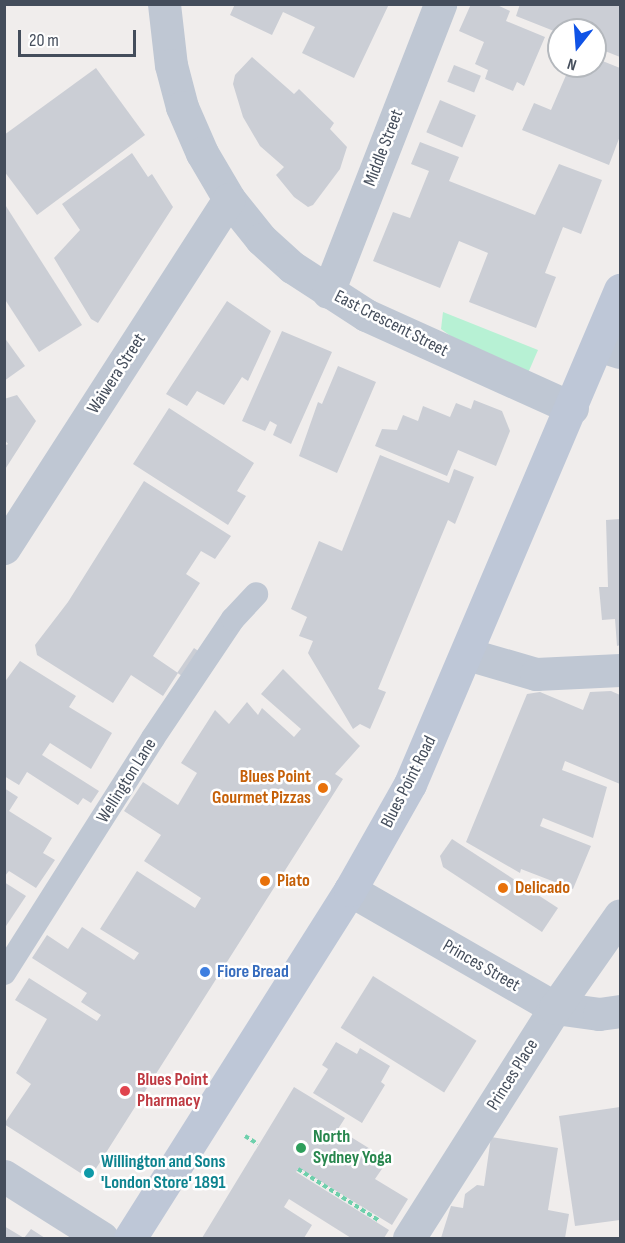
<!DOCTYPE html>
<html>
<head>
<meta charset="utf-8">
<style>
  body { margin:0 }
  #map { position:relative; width:625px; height:1243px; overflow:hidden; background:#f0edec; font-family:"Sofia Sans Condensed",sans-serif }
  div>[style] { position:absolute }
  .green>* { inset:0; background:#b7f1d4 }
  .building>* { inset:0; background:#cbced5; transform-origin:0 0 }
  .path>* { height:4px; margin-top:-2px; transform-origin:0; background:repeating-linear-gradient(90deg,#6ed0ac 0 4.5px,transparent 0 7.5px) }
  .lane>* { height:24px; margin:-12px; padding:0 12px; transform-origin:12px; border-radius:12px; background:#bfc7d3 }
  .street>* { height:33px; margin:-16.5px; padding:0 16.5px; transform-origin:16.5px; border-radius:16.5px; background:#bfc7d3 }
  .secondary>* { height:33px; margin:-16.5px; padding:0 16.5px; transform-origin:16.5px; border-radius:16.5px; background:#bec7d7 }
  .dots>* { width:16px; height:16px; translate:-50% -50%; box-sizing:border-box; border:3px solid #fff; border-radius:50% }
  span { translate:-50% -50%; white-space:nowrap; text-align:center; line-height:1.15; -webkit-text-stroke:5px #fff; paint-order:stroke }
  .street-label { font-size:18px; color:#444d5b }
  .food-label { font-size:18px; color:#c56008; font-weight:700 }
  .right { translate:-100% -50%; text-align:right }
  .left { translate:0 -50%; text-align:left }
  .shop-label { font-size:18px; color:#366cbe; font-weight:700 }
  .health-label { font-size:18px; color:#be3a42; font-weight:700 }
  .leisure-label { font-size:18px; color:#27864d; font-weight:700 }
  .culture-label { font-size:18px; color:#0d838f; font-weight:700 }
  .frame { position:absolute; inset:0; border:6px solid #444d5b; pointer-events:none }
  .north { position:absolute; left:547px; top:18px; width:60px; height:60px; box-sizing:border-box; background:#fff; border:2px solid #b4b8bd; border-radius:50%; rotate:197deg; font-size:16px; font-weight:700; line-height:24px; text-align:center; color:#444d5b }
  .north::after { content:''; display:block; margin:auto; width:21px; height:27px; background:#1053e6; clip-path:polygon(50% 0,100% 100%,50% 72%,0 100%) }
  .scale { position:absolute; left:18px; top:30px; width:118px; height:27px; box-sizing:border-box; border:3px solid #444d5b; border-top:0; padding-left:8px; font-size:18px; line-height:21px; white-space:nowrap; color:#444d5b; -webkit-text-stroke:4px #fff; paint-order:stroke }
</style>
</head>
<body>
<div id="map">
  <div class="green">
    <div style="clip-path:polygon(443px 312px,538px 350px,528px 373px,452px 337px,441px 329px)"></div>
  </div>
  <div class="building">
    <div style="clip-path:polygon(235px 4px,389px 4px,354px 78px,302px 53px,315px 27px,283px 12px,272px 35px,230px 15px)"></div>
    <div style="clip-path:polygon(471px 4px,495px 4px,510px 11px,506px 21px,545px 37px,524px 86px,517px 82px,513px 91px,485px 79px,488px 70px,475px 64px,484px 42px,459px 31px)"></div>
    <div style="clip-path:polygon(520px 4px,620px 4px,620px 57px,595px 47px,595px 30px,559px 33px,516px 16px)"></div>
    <div style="clip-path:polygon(252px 57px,294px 94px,299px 89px,334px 123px,330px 129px,347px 147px,340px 169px,313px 205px,308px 207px,294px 197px,276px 175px,284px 167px,260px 146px,243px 117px,233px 84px,235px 75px)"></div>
    <div style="clip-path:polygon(595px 58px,620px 68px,620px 136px,609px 165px,522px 130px,534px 103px,551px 110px,570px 66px,595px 66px)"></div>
    <div style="left:454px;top:65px;width:29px;height:18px;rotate:22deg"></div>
    <div style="clip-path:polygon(96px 68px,145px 135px,37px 215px,4px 171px,4px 135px)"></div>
    <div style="left:440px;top:100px;width:39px;height:35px;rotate:23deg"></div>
    <div style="clip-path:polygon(420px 142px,459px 157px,449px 181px,535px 215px,559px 164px,602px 180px,581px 234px,563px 227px,545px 273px,556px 277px,536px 328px,469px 302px,488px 253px,459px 241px,440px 288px,373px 261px,393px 212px,410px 218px,429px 171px,411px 164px)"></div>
    <div style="clip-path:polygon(132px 153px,148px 177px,152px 174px,173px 207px,98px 323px,91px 319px,54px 258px,80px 230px,62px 204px)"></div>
    <div style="clip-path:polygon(4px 203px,82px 325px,39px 352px,4px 298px)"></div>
    <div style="clip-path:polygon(227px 301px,271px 331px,248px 381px,242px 377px,224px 405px,197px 391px,187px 406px,166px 394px)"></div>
    <div style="clip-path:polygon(282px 331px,332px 352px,291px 444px,273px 435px,277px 425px,270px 421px,265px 431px,242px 421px)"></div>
    <div style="clip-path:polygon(4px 337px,25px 366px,4px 381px)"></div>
    <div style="clip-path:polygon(338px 366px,376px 382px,337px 473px,299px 456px,318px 402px,322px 404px)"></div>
    <div style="clip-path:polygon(17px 395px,36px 421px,4px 471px,4px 446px,8px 444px,4px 439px,4px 399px)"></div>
    <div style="clip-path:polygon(474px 400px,502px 411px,510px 431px,496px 466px,458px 450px,447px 476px,375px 446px,382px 429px,397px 430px,403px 415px,418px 421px,423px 406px,450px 417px,456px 403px,471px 409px)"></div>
    <div style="clip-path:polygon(169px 408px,254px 463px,237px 491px,246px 496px,228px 525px,133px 464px)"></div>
    <div style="clip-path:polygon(380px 455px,449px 483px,454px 469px,474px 477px,455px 524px,448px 520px,378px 689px,386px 692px,370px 729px,360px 724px,353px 729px,308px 653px,313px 641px,299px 636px,307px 617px,291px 609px,319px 541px,342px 551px)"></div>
    <div style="clip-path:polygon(144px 481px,231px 536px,215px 559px,201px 551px,186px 574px,200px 583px,153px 656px,178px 673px,163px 696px,131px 675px,113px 703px,37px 655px,35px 645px,68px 602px)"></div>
    <div style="clip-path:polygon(620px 519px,620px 645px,617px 646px,615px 619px,602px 620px,599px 587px,608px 587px,606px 520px)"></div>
    <div style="left:194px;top:648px;width:7px;height:30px;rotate:34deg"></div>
    <div style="clip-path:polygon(20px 661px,76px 696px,69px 707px,112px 733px,91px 769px,50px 743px,42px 755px,99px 791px,91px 803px,83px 798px,78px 805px,27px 772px,19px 785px,4px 776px,4px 683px)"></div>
    <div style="clip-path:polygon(283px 669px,360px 746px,335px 774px,343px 779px,95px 1170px,82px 1174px,4px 1124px,31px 1084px,16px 1073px,47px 1019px,15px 1000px,29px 978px,97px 1021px,101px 1015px,81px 1002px,87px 993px,32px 958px,47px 935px,68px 949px,82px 927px,134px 960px,139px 953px,100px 929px,137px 871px,195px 908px,201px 898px,144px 861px,161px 835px,124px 811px,143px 782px,178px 805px,197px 773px,181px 763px,215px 710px,229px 724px,247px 702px,258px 715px,262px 708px,294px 737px,301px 729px,261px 694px)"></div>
    <div style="clip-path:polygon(611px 691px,620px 695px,620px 784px,565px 761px,562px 770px,607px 787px,593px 838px,543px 818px,540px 826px,591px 846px,573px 889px,521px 869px,520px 873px,466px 842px,527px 694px,540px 692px,583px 710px,590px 692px)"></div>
    <div style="clip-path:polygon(4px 788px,18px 797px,9px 811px,52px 838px,43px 853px,55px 860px,36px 888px,9px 871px,4px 877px)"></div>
    <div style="clip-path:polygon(452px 839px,558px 908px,542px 932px,443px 867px,440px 856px)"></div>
    <div style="clip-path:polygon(4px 882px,26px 896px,4px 929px)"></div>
    <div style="left:373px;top:976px;width:122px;height:61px;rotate:32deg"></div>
    <div style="clip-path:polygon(336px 1042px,357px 1054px,360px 1048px,390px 1066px,381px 1082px,385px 1085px,362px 1123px,313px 1093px,328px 1069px,322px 1065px)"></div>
    <div style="clip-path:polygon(294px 1087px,345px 1118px,338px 1129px,388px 1160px,375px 1179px,408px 1199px,392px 1225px,299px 1168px,296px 1172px,389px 1230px,384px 1238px,351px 1238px,289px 1199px,284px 1207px,312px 1225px,304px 1238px,202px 1238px)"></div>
    <div style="clip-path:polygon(620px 1107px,620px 1220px,575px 1226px,559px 1116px)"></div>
    <div style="clip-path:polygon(491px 1137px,558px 1148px,548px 1210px,569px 1214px,565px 1238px,441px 1238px,451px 1206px,463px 1208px,465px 1194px,477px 1185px,484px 1186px)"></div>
    <div style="clip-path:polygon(4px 1226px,24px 1238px,31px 1229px,45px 1238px,4px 1238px)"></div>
  </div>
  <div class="path">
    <div style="left:245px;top:1136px;width:15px;rotate:32deg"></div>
    <div style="left:298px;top:1169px;width:95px;rotate:32.5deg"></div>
  </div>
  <div class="lane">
    <div style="left:4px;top:973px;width:278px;rotate:-57.6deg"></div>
    <div style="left:153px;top:738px;width:143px;rotate:-56.1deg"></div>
    <div style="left:233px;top:619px;width:34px;rotate:-47deg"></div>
  </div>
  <div class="street">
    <div style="left:164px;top:4px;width:61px;rotate:83.5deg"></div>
    <div style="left:171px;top:65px;width:43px;rotate:75.3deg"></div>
    <div style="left:182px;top:107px;width:50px;rotate:66.5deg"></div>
    <div style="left:202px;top:153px;width:53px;rotate:59.6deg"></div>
    <div style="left:229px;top:199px;width:51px;rotate:51.3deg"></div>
    <div style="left:261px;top:239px;width:42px;rotate:42.1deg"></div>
    <div style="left:292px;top:267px;width:88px;rotate:33deg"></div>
    <div style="left:366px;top:315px;width:226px;rotate:24.3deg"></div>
    <div style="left:328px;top:292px;width:309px;rotate:-68.7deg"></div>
    <div style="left:598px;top:345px;width:23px;rotate:18deg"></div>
    <div style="left:4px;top:548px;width:415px;rotate:-57.2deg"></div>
    <div style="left:467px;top:654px;width:72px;rotate:16.2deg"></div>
    <div style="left:536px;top:674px;width:84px;rotate:-2.7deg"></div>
    <div style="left:350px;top:890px;width:237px;rotate:29.9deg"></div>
    <div style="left:555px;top:1008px;width:44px;rotate:7.8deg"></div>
    <div style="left:599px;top:1014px;width:21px;rotate:-8deg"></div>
    <div style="left:4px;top:1176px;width:116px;rotate:32.3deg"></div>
    <div style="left:409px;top:1238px;width:272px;rotate:-57.6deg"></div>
    <div style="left:555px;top:1008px;width:113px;rotate:-55deg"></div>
  </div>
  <div class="secondary">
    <div style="left:130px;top:1238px;width:412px;rotate:-57.7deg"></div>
    <div style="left:350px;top:890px;width:122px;rotate:-60.5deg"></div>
    <div style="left:410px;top:784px;width:537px;rotate:-66.97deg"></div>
  </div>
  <div class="dots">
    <div style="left:323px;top:788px;background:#e8710a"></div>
    <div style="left:265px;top:881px;background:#e8710a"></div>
    <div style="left:503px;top:888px;background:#e8710a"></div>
    <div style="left:205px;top:972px;background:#3f7fe0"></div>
    <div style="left:125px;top:1091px;background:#e0444e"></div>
    <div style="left:301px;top:1148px;background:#2e9e5b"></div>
    <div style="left:89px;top:1173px;background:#0f9aa8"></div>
  </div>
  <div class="street-label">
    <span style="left:384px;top:148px;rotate:-69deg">Middle Street</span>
    <span style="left:391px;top:324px;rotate:27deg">East Crescent Street</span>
    <span style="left:117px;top:374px;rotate:-57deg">Waiwera Street</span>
    <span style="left:127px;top:781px;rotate:-58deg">Wellington Lane</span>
    <span style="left:409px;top:782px;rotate:-63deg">Blues Point Road</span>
    <span style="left:481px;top:966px;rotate:30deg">Princes Street</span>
    <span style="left:513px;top:1075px;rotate:-58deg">Princes Place</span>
  </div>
  <div class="food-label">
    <span class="right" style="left:311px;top:788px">Blues Point<br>Gourmet Pizzas</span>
    <span class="left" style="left:277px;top:881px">Piato</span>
    <span class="left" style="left:515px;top:888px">Delicado</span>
  </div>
  <div class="shop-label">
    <span class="left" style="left:217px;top:972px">Fiore Bread</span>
  </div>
  <div class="health-label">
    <span class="left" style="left:137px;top:1091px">Blues Point<br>Pharmacy</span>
  </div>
  <div class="leisure-label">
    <span class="left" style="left:313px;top:1148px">North<br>Sydney Yoga</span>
  </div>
  <div class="culture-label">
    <span class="left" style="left:101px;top:1173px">Willington and Sons<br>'London Store' 1891</span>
  </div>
  <div class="frame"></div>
  <div class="north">N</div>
  <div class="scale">20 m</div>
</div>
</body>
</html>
